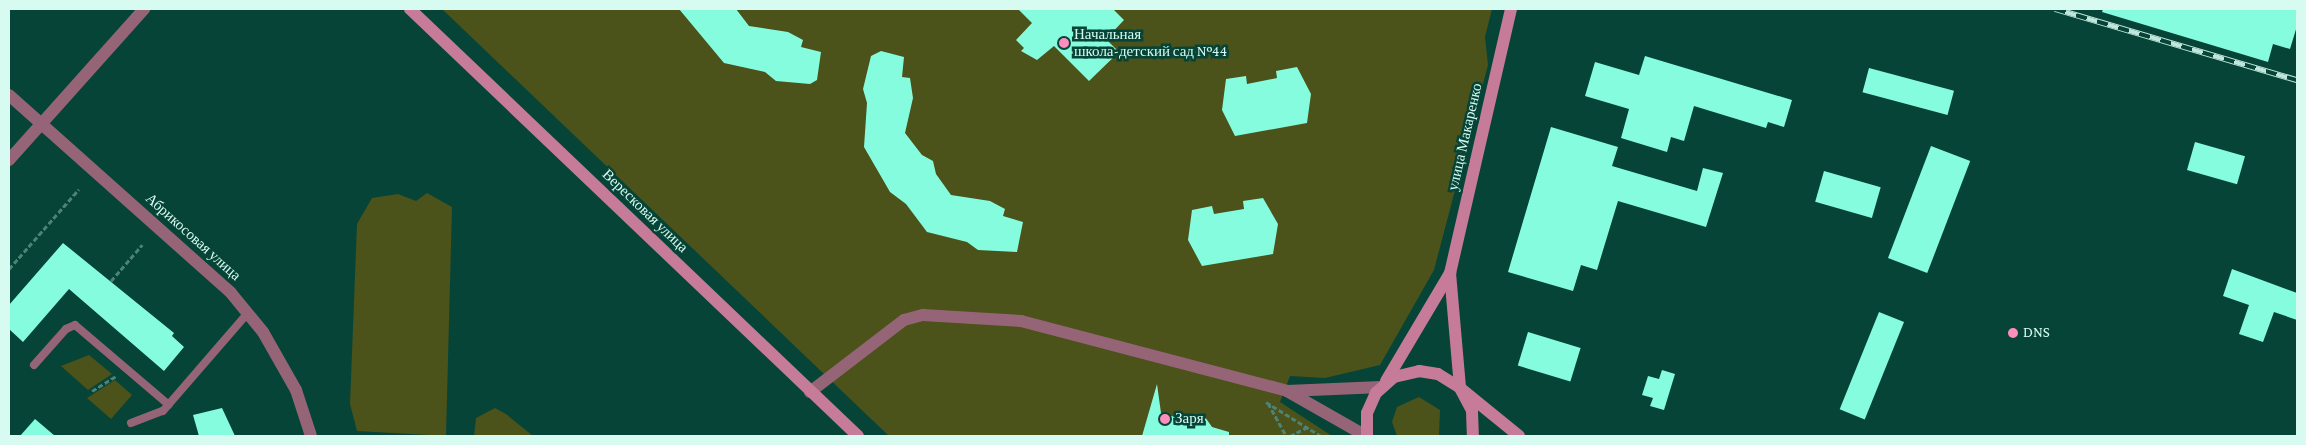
<!DOCTYPE html>
<html>
<head>
<meta charset="utf-8">
<style>
  body { margin:0 }
  #map { position:relative; width:2306px; height:445px; overflow:hidden; background:#064438; font-family:"Crimson Pro",serif }
  div>[style] { position:absolute }
  .green>* { inset:0; background:#4b521a }
  .building>* { inset:0; background:#86fcdf; transform-origin:0 0 }
  .path>* { height:3px; margin-top:-1.5px; transform-origin:0; background:repeating-linear-gradient(90deg,#4d8276 0 5px,transparent 0 7.5px) }
  .lane>* { height:8px; margin:-4px; padding:0 4px; transform-origin:4px; border-radius:4px; background:#956577 }
  .street>* { height:12px; margin:-6px; padding:0 6px; transform-origin:6px; border-radius:6px; background:#956577 }
  .secondary>* { height:12px; margin:-6px; padding:0 6px; transform-origin:6px; border-radius:6px; background:#c67c99 }
  .rail>* { height:5.5px; margin-top:-2.75px; transform-origin:0; background:repeating-linear-gradient(90deg,#064438 0 11px,#c0e7dc 0 22px); box-sizing:border-box; border-block:1px solid #c0e7dc }
  .dots>* { width:14px; height:14px; translate:-50% -50%; box-sizing:border-box; border:2px solid #064438; border-radius:50% }
  span { translate:-50% -50%; white-space:nowrap; text-align:center; line-height:1.15; -webkit-text-stroke:5px #064438; paint-order:stroke }
  .poi-label { font-size:15px; color:#d7fbf0 }
  .left { translate:0 -50%; text-align:left }
  .street-label { font-size:15px; color:#d7fbf0 }
  .frame { position:absolute; inset:0; border:10px solid #d7fbf0; pointer-events:none }
</style>
</head>
<body>
<div id="map">
  <div class="green">
    <div style="clip-path:polygon(442px 9px,1492px 9px,1485px 37px,1488px 65px,1434px 270px,1380px 365px,1325px 378px,1290px 376px,1280px 402px,1332px 436px,889px 436px)"></div>
    <div style="clip-path:polygon(427px 193px,452px 207px,446px 436px,357px 431px,350px 404px,357px 224px,372px 198px,398px 194px,416px 201px)"></div>
    <div style="clip-path:polygon(89px 355px,112px 374px,88px 390px,61px 366px)"></div>
    <div style="clip-path:polygon(115px 380px,132px 395px,111px 419px,87px 398px)"></div>
    <div style="clip-path:polygon(1419px 397px,1440px 410px,1439px 435px,1397px 436px,1392px 422px,1397px 407px)"></div>
    <div style="clip-path:polygon(495px 408px,506px 414px,533px 436px,474px 436px,476px 418px)"></div>
  </div>
  <div class="building">
    <div style="clip-path:polygon(679px 9px,736px 9px,749px 26px,788px 32px,803px 40px,801px 47px,821px 52px,817px 80px,810px 84px,776px 81px,765px 72px,724px 63px)"></div>
    <div style="clip-path:polygon(1018px 9px,1113px 9px,1124px 20px,1106px 39px,1119px 52px,1089px 81px,1054px 46px,1037px 60px,1021px 51px,1024px 48px,1016px 40px,1032px 23px)"></div>
    <div style="clip-path:polygon(2103px 9px,2297px 9px,2297px 26px,2290px 49px,2273px 44px,2268px 62px,2102px 12px)"></div>
    <div style="clip-path:polygon(881px 51px,904px 57px,902px 77px,910px 78px,913px 98px,905px 133px,922px 155px,933px 161px,936px 174px,951px 195px,990px 201px,1005px 209px,1003px 216px,1023px 222px,1017px 252px,978px 250px,967px 242px,927px 232px,906px 204px,890px 192px,864px 147px,867px 103px,863px 89px,871px 56px)"></div>
    <div style="clip-path:polygon(1645px 56px,1792px 100px,1784px 127px,1768px 122px,1766px 128px,1694px 106px,1684px 141px,1671px 137px,1667px 152px,1621px 138px,1629px 109px,1585px 96px,1595px 62px,1639px 75px)"></div>
    <div style="clip-path:polygon(1297px 67px,1311px 94px,1307px 123px,1235px 136px,1222px 110px,1226px 79px,1246px 76px,1247px 84px,1277px 78px,1276px 71px)"></div>
    <div style="left:1869px;top:68px;width:88px;height:25px;rotate:15deg"></div>
    <div style="clip-path:polygon(1551px 127px,1618px 147px,1612px 166px,1697px 191px,1703px 168px,1723px 173px,1706px 227px,1618px 201px,1597px 270px,1581px 265px,1573px 291px,1508px 272px)"></div>
    <div style="left:2195px;top:142px;width:52px;height:29px;rotate:16deg"></div>
    <div style="left:1931px;top:146px;width:42px;height:120px;rotate:21deg"></div>
    <div style="left:1824px;top:171px;width:59px;height:32px;rotate:16deg"></div>
    <div style="clip-path:polygon(1263px 198px,1278px 224px,1273px 254px,1202px 266px,1188px 240px,1192px 210px,1212px 206px,1214px 214px,1244px 209px,1243px 201px)"></div>
    <div style="clip-path:polygon(63px 243px,174px 333px,172px 336px,184px 347px,164px 371px,69px 289px,23px 342px,9px 329px,9px 305px)"></div>
    <div style="clip-path:polygon(2232px 269px,2297px 293px,2297px 320px,2274px 312px,2263px 342px,2239px 334px,2249px 305px,2223px 296px)"></div>
    <div style="left:1879px;top:312px;width:27px;height:105px;rotate:22deg"></div>
    <div style="left:1528px;top:332px;width:55px;height:35px;rotate:17deg"></div>
    <div style="clip-path:polygon(1662px 370px,1675px 374px,1664px 410px,1650px 406px,1653px 398px,1642px 395px,1648px 376px,1659px 379px)"></div>
    <div style="clip-path:polygon(1157px 384px,1161px 413px,1200px 424px,1205px 417px,1212px 427px,1229px 432px,1229px 436px,1142px 436px)"></div>
    <div style="clip-path:polygon(222px 408px,235px 436px,199px 436px,193px 415px)"></div>
    <div style="clip-path:polygon(35px 419px,55px 436px,20px 436px)"></div>
  </div>
  <div class="path">
    <div style="left:9px;top:269px;width:106px;rotate:-48.8deg"></div>
    <div style="left:111px;top:281px;width:48px;rotate:-49.3deg"></div>
    <div style="left:92px;top:391px;width:28px;rotate:-32deg"></div>
    <div style="left:1266px;top:402px;width:65px;rotate:31.7deg"></div>
    <div style="left:1268px;top:403px;width:38px;rotate:61deg"></div>
    <div style="left:1290px;top:436px;width:20px;rotate:-27deg"></div>
  </div>
  <div class="lane">
    <div style="left:34px;top:365px;width:48px;rotate:-48.4deg"></div>
    <div style="left:66px;top:329px;width:10px;rotate:-24deg"></div>
    <div style="left:75px;top:325px;width:123px;rotate:40.4deg"></div>
    <div style="left:131px;top:423px;width:34px;rotate:-21deg"></div>
    <div style="left:163px;top:411px;width:130px;rotate:-49.1deg"></div>
  </div>
  <div class="street">
    <div style="left:9px;top:95px;width:297px;rotate:41.7deg"></div>
    <div style="left:231px;top:293px;width:50px;rotate:50.6deg"></div>
    <div style="left:263px;top:332px;width:67px;rotate:60.4deg"></div>
    <div style="left:296px;top:390px;width:48px;rotate:71.9deg"></div>
    <div style="left:9px;top:160px;width:203px;rotate:-48.2deg"></div>
    <div style="left:1287px;top:391px;width:91px;rotate:29.7deg"></div>
    <div style="left:810px;top:392px;width:118px;rotate:-37.5deg"></div>
    <div style="left:904px;top:320px;width:20px;rotate:-15deg"></div>
    <div style="left:923px;top:315px;width:98px;rotate:3.5deg"></div>
    <div style="left:1021px;top:321px;width:275px;rotate:14.7deg"></div>
    <div style="left:1287px;top:391px;width:94px;rotate:-2.4deg"></div>
  </div>
  <div class="secondary">
    <div style="left:410px;top:9px;width:619px;rotate:43.63deg"></div>
    <div style="left:1511px;top:9px;width:271px;rotate:103deg"></div>
    <div style="left:1450px;top:273px;width:115px;rotate:85deg"></div>
    <div style="left:1460px;top:388px;width:76px;rotate:39.1deg"></div>
    <div style="left:1386px;top:381px;width:126px;rotate:-59.3deg"></div>
    <div style="left:1367px;top:436px;width:23px;rotate:-90deg"></div>
    <div style="left:1367px;top:413px;width:22px;rotate:-66deg"></div>
    <div style="left:1376px;top:393px;width:24px;rotate:-42deg"></div>
    <div style="left:1394px;top:377px;width:26px;rotate:-13deg"></div>
    <div style="left:1419px;top:371px;width:19px;rotate:9deg"></div>
    <div style="left:1438px;top:374px;width:26px;rotate:32deg"></div>
    <div style="left:1460px;top:388px;width:26px;rotate:62deg"></div>
    <div style="left:1472px;top:411px;width:25px;rotate:88deg"></div>
  </div>
  <div class="rail">
    <div style="left:2055px;top:9px;width:252px;rotate:16.4deg"></div>
  </div>
  <div class="dots">
    <div style="left:1064px;top:43px;background:#fe8ebb"></div>
    <div style="left:2013px;top:333px;background:#fe8ebb"></div>
    <div style="left:1165px;top:419px;background:#fe8ebb"></div>
  </div>
  <div class="poi-label">
    <span class="left" style="left:1074px;top:43px">Начальная<br>школа-детский сад №44</span>
    <span class="left" style="left:2023px;top:333px">DNS</span>
    <span class="left" style="left:1175px;top:419px">Заря</span>
  </div>
  <div class="street-label">
    <span style="left:1465px;top:137px;rotate:-77deg">улица Макаренко</span>
    <span style="left:645px;top:211px;rotate:44deg">Вересковая улица</span>
    <span style="left:193px;top:237px;rotate:42deg">Абрикосовая улица</span>
  </div>
  <div class="frame"></div>
</div>
</body>
</html>
